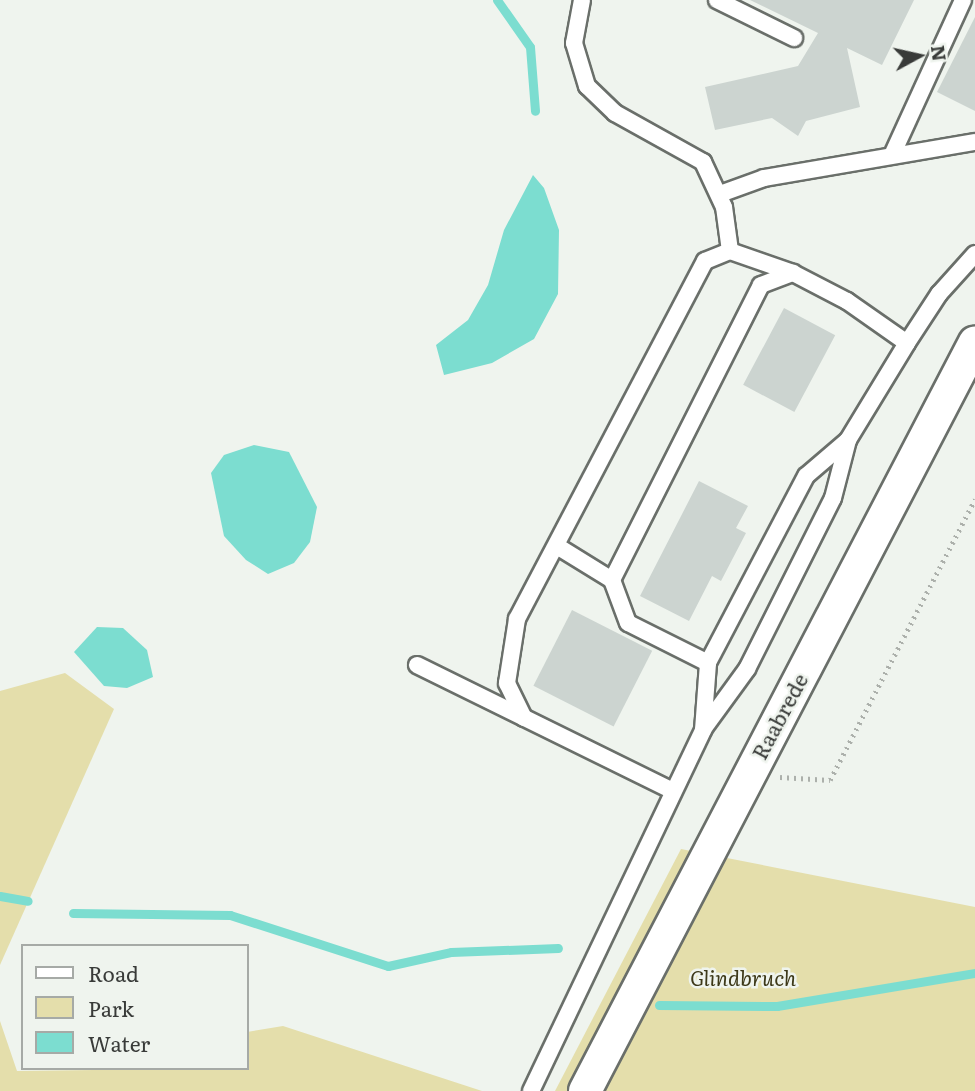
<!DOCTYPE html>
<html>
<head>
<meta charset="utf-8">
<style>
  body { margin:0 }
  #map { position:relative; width:975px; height:1091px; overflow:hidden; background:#eff4ee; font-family:Literata,serif }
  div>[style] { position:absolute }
  .green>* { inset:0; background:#e4deab }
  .water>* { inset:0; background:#7cddd0 }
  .stream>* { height:9px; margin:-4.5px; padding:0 4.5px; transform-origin:4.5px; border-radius:4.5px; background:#7cddd0 }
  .building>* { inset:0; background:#ccd4d0; transform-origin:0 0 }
  .path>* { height:4.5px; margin-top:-2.25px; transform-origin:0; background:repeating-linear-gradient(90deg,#acb0ab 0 2px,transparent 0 7px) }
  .roads { filter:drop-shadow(2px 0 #6a6f6a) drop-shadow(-2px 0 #6a6f6a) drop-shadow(0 2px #6a6f6a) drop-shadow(0 -2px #6a6f6a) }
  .lane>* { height:16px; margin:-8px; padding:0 8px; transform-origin:8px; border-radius:8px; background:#fff }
  .street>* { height:32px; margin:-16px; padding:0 16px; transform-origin:16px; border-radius:16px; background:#fff }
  span { translate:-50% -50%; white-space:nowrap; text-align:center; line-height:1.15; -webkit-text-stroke:5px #eff4ee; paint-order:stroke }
  .street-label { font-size:21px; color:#393b39 }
  .park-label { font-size:21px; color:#3d3919; font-style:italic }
  .legend { position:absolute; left:21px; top:944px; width:228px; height:126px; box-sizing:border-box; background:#eff4ee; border:2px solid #a6aaa6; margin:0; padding:9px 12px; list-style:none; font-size:21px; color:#393b39 }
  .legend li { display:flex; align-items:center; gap:14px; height:35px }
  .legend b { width:35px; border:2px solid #a6aaa6 }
  .north { position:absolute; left:884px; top:21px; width:70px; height:70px; -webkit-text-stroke:5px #eff4ee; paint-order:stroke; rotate:82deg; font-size:19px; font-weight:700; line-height:28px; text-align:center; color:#393b39 }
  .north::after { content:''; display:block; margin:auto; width:24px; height:32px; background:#393b39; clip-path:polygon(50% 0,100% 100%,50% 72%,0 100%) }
</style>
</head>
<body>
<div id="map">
  <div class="green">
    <div style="clip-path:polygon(65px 673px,114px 709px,0 965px,0 691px)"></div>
    <div style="clip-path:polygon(681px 849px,975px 907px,975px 1091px,555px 1091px)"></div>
    <div style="clip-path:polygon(0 1021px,17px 1071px,247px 1068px,247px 1032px,283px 1026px,482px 1091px,0 1091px)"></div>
  </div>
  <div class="water">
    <div style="clip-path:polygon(533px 175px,544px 188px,559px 230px,558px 294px,534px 339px,492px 363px,444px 375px,436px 345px,468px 320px,488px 285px,504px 230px)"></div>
    <div style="clip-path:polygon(254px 445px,289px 452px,317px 507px,310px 542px,294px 563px,268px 574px,246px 560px,224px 536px,211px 473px,224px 455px)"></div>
    <div style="clip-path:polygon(97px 627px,123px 628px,147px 650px,153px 677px,127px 688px,104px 686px,74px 652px)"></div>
  </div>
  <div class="stream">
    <div style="left:497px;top:0;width:57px;rotate:54.9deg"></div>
    <div style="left:530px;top:47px;width:64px;rotate:85.5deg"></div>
    <div style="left:0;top:896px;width:28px;rotate:10deg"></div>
    <div style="left:73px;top:913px;width:157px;rotate:0.7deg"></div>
    <div style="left:230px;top:915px;width:166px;rotate:17.9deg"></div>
    <div style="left:388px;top:966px;width:65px;rotate:-12.5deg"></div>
    <div style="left:451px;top:952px;width:107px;rotate:-2.1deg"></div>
    <div style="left:659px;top:1005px;width:118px;rotate:0.5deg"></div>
    <div style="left:777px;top:1006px;width:201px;rotate:-9.5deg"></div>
  </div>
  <div class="building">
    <div style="clip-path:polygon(750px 0,914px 0,882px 65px,847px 48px,860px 107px,806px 121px,798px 136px,772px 118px,715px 130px,705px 87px,798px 66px,818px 33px)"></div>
    <div style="clip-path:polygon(975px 17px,975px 111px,937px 92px)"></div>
    <div style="left:784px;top:308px;width:58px;height:87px;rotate:28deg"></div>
    <div style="clip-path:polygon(699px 481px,748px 506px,736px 528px,746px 533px,721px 581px,712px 576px,689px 621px,640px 596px)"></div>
    <div style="left:572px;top:610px;width:90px;height:85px;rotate:27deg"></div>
  </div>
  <div class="path">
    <div style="left:780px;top:777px;width:50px;rotate:3.4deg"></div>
    <div style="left:830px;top:780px;width:316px;rotate:-62.7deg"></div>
  </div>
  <div class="roads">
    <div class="lane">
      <div style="left:582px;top:0;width:44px;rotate:100.5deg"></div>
      <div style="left:574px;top:43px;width:45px;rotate:73.2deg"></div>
      <div style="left:587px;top:86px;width:39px;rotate:44deg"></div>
      <div style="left:615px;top:113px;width:101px;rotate:29.1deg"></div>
      <div style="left:703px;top:162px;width:50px;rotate:65deg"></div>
      <div style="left:724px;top:207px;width:44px;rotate:82.2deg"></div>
      <div style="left:717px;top:0;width:86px;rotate:26.3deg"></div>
      <div style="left:893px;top:153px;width:168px;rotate:-65.4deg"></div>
      <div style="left:720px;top:194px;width:47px;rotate:-20deg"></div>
      <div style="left:764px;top:178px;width:214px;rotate:-9.7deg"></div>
      <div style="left:907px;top:343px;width:59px;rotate:-56.9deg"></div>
      <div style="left:939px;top:294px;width:54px;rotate:-48deg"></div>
      <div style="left:612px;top:580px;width:330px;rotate:-63.2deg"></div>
      <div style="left:761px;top:285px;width:34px;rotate:-21deg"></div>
      <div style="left:417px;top:665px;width:285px;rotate:26.2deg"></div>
      <div style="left:524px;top:718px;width:39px;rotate:-116deg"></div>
      <div style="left:507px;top:683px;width:65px;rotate:-81.1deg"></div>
      <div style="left:517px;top:619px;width:404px;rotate:-62.3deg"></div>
      <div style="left:705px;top:261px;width:27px;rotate:-22deg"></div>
      <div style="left:730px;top:251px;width:67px;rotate:19.2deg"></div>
      <div style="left:793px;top:273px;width:61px;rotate:27.4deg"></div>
      <div style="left:847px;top:301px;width:73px;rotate:35deg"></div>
      <div style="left:907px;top:343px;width:114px;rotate:121.3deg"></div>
      <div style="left:848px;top:440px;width:55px;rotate:139.4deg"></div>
      <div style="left:806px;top:476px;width:211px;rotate:117.7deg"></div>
      <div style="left:708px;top:663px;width:89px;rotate:-153.4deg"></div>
      <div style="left:628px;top:623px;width:46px;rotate:-110.4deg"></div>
      <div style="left:612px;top:580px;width:65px;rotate:-148.3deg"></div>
      <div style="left:704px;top:728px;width:73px;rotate:-53.9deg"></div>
      <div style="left:747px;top:669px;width:191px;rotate:-63.3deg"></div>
      <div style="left:833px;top:498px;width:60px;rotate:-75.5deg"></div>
      <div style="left:531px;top:1091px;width:400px;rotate:-64.5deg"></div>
      <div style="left:703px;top:730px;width:67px;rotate:-85.7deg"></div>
    </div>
    <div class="street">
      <div style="left:585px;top:1091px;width:844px;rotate:-62.49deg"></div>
    </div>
  </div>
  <div class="street-label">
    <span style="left:779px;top:716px;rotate:-62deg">Raabrede</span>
  </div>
  <div class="park-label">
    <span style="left:743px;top:977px">Glindbruch</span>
  </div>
  <ul class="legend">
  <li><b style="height:9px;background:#fff"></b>Road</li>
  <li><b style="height:19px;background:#e4deab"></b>Park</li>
  <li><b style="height:19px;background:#7cddd0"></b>Water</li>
  </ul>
  <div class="north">N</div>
</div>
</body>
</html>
